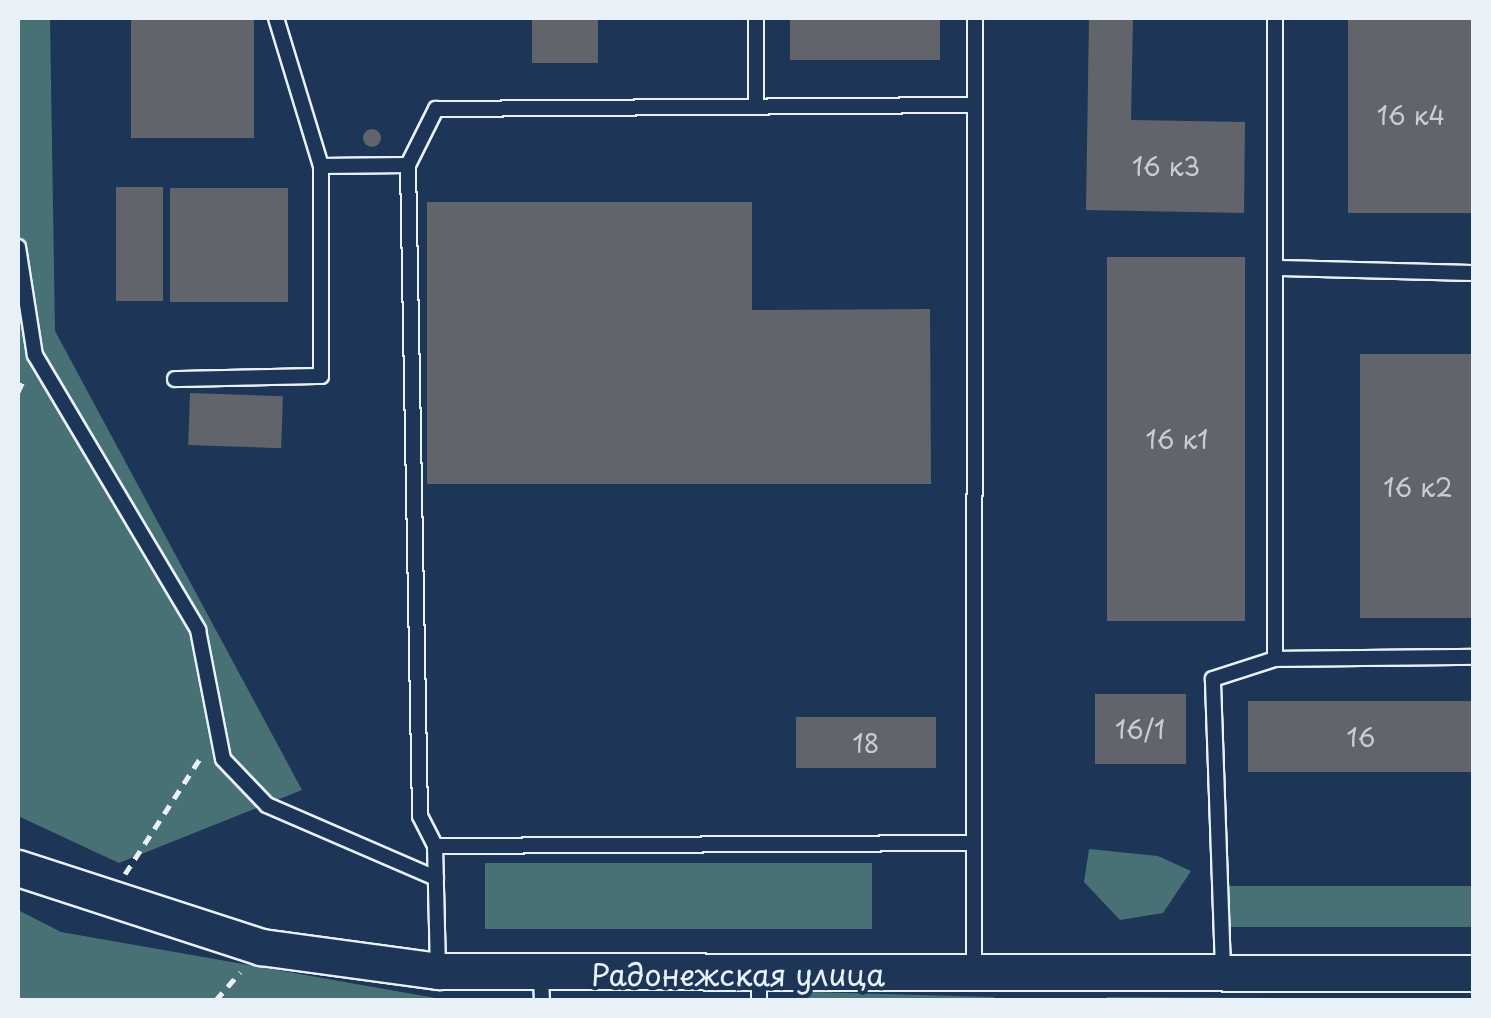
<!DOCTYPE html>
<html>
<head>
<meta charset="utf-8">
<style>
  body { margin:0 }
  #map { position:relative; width:1491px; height:1018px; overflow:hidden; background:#1d3557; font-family:"Playpen Sans",sans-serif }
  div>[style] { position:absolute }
  .green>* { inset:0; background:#487176; transform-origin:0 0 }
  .building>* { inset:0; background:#61656b; transform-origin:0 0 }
  .round { border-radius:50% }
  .path>* { height:5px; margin-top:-2.5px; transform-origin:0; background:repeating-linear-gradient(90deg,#e8f1f8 0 10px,transparent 0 18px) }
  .roads { filter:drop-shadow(2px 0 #e8f1f8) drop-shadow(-2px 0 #e8f1f8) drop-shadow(0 2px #e8f1f8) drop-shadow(0 -2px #e8f1f8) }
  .service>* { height:14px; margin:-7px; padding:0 7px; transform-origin:7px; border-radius:7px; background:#1d3557 }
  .tertiary>* { height:35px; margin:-17.5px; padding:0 17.5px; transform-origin:17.5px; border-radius:17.5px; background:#1d3557 }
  span { translate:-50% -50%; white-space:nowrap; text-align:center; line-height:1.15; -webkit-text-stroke:8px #1d3557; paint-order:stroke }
  .number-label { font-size:25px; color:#c6ced5 }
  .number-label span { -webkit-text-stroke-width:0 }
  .street-label { font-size:30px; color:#e8f1f8 }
  .frame { position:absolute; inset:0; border:20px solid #e8f1f8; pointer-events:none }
</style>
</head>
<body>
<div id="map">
  <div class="green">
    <div style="clip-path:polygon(18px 18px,50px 18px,55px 331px,302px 790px,119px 863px,18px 816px)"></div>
    <div style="clip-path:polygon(1089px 849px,1158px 856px,1191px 871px,1163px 913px,1120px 920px,1084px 882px)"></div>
    <div style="left:485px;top:863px;width:387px;height:66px"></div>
    <div style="left:1473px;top:886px;width:41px;height:244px;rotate:90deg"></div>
    <div style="clip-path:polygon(18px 910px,61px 932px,447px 1000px,18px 1000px)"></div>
    <div style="clip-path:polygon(810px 992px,994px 997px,995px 1000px,793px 1000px)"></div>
    <div style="clip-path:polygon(1107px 997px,1473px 999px,1474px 1000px,1107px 1000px)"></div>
  </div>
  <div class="building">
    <div style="left:131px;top:18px;width:123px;height:120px"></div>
    <div style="left:532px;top:18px;width:66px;height:45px"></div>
    <div style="left:790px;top:18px;width:150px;height:42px"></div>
    <div style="clip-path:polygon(1089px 18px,1133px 18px,1131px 120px,1245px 122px,1244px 213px,1086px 210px)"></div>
    <div style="left:1348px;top:18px;width:126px;height:195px"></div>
    <div class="round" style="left:363px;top:129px;width:18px;height:18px"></div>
    <div style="left:116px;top:187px;width:47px;height:114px"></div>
    <div style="left:170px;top:188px;width:118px;height:114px"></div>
    <div style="clip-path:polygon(427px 202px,752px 202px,752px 310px,930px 309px,931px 484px,427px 484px)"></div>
    <div style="left:1107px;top:257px;width:138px;height:364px"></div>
    <div style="left:1474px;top:354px;width:264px;height:114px;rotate:90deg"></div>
    <div style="left:190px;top:393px;width:93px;height:52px;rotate:2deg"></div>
    <div style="left:1095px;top:694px;width:91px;height:70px"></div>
    <div style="left:1474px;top:701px;width:71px;height:226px;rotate:90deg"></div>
    <div style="left:936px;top:717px;width:51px;height:140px;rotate:90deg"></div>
  </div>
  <div class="path">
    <div style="left:18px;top:392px;width:17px;rotate:-66deg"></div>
    <div style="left:125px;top:874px;width:143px;rotate:-57deg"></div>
    <div style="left:216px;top:1000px;width:37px;rotate:-49deg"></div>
  </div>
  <div class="roads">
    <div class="service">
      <div style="left:975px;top:18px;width:87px;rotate:90deg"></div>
      <div style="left:756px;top:107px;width:89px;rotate:-90deg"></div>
      <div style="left:408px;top:165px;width:651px;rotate:88.94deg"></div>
      <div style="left:420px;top:816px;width:34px;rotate:63deg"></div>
      <div style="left:435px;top:846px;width:125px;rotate:88.6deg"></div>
      <div style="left:321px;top:166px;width:87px;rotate:-0.7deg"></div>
      <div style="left:408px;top:165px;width:63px;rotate:-63.4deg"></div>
      <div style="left:436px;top:109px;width:539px;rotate:-0.43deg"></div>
      <div style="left:975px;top:105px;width:867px;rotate:90.07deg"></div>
      <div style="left:18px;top:247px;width:109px;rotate:81.1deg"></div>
      <div style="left:35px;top:355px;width:320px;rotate:59.3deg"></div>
      <div style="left:198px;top:630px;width:131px;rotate:79deg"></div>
      <div style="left:223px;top:759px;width:64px;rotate:46.3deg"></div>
      <div style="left:267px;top:805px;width:184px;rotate:23.4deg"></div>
      <div style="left:1278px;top:268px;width:196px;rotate:1.5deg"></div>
      <div style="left:175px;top:379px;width:146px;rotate:-1.2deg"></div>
      <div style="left:321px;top:376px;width:210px;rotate:-90deg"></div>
      <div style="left:321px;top:166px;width:155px;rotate:-106.9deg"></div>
      <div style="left:1275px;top:659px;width:199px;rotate:-0.6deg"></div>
      <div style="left:435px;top:846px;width:535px;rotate:-0.32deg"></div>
      <div style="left:1223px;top:969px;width:290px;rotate:-92deg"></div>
      <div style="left:1213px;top:679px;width:65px;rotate:-17.9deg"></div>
      <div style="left:1275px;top:659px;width:641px;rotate:-90deg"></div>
      <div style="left:541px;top:974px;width:26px;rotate:88deg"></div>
      <div style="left:759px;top:975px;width:25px;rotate:90deg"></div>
    </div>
    <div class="tertiary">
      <div style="left:18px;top:868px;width:256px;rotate:18deg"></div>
      <div style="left:261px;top:947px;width:179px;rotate:7.7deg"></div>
      <div style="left:438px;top:971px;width:1036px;rotate:0.11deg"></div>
    </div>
  </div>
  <div class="number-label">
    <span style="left:1411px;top:115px">16 к4</span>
    <span style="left:1166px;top:166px">16 к3</span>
    <span style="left:1177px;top:439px">16 к1</span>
    <span style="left:1418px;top:487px">16 к2</span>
    <span style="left:1140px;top:729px">16/1</span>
    <span style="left:1361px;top:737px">16</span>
    <span style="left:866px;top:743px">18</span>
  </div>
  <div class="street-label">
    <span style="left:738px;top:974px">Радонежская улица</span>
  </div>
  <div class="frame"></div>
</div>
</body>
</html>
